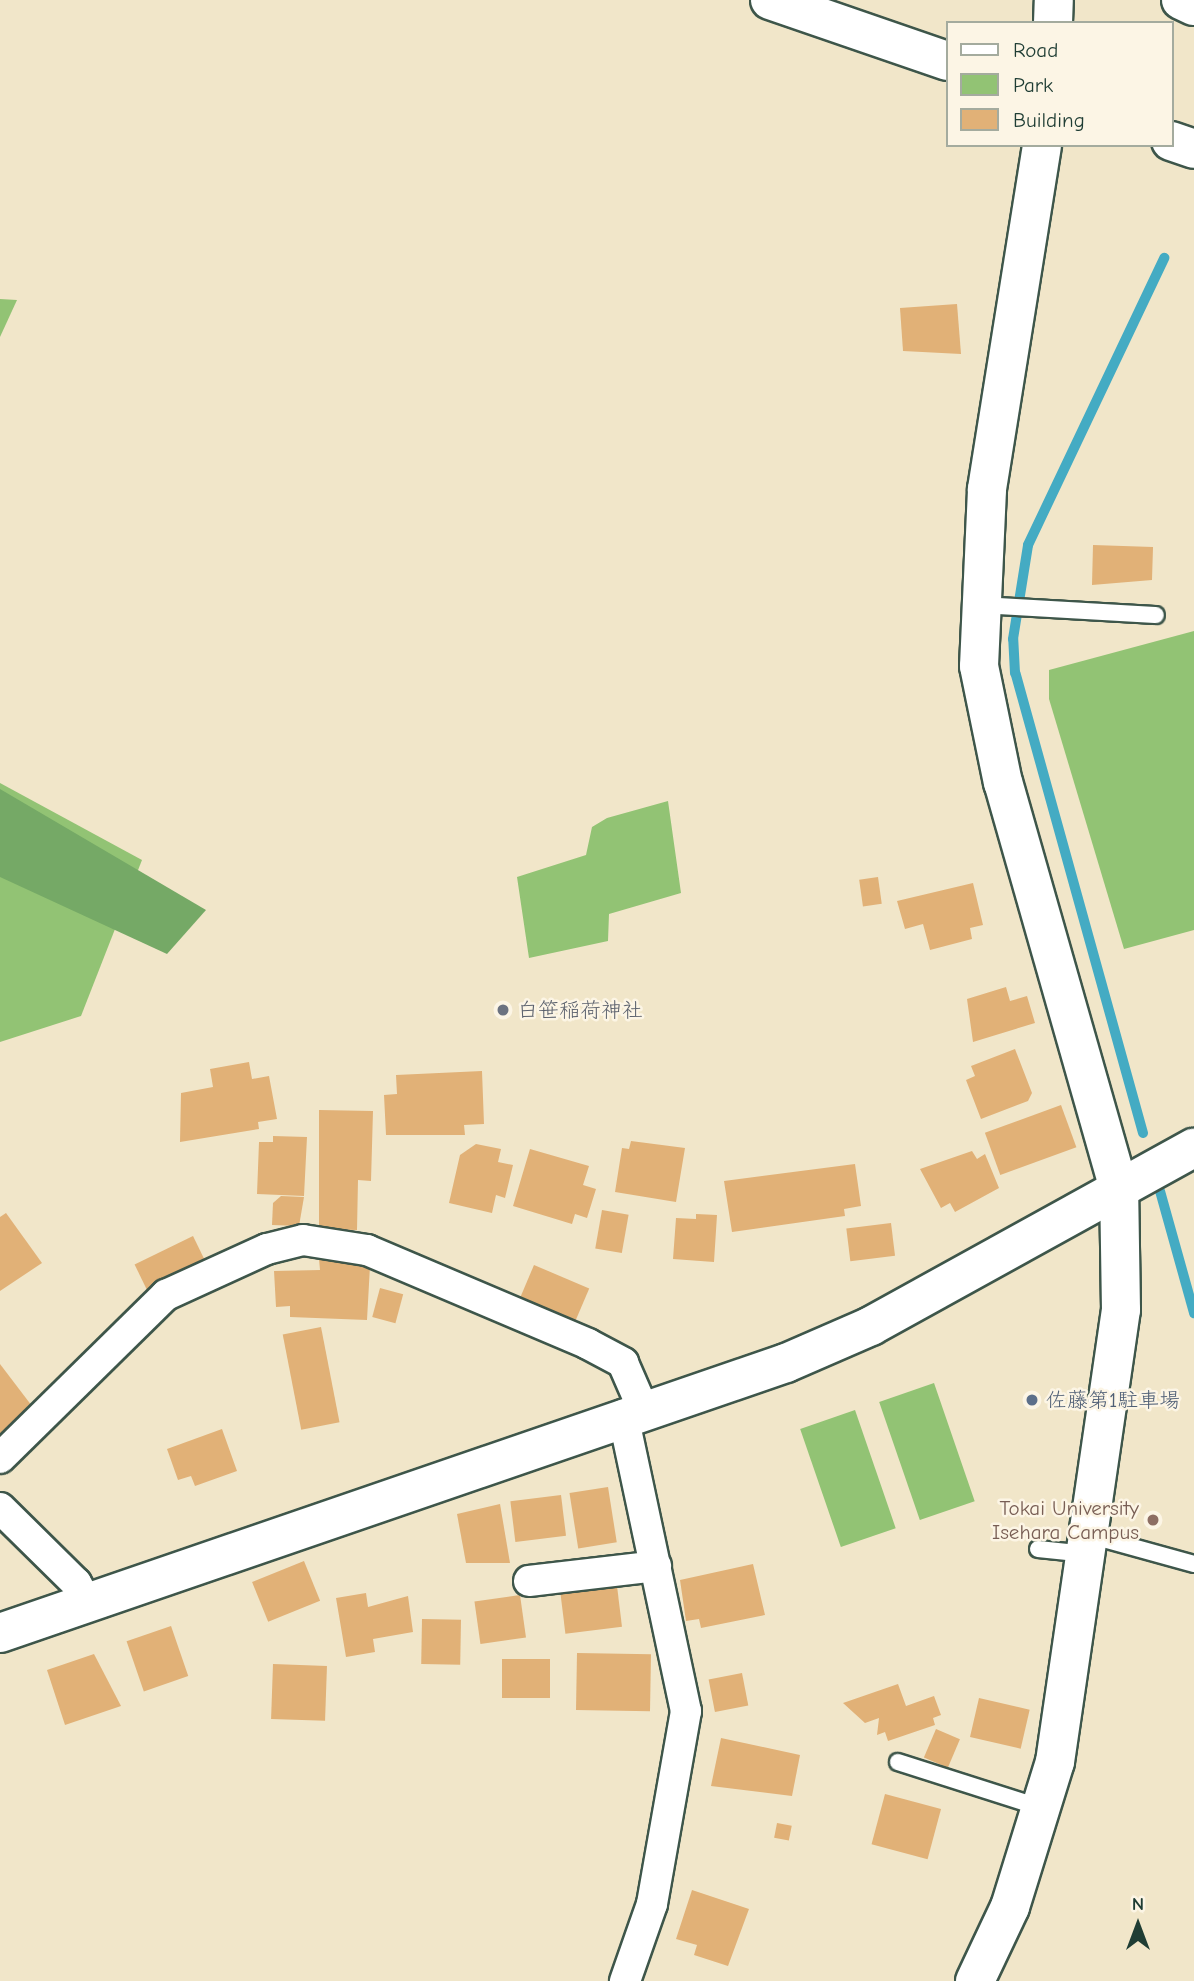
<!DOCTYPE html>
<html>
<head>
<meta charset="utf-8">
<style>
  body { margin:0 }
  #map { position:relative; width:1194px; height:1981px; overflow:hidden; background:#f1e6c9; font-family:"Comic Neue","Klee One",sans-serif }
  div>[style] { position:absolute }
  .green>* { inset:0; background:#92c374; transform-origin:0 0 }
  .forest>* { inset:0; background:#75a966 }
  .stream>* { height:10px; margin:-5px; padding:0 5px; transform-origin:5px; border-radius:5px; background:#44abc3 }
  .building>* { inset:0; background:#e1b177; transform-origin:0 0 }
  .roads { filter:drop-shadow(2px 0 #3e564a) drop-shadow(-2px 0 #3e564a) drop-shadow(0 2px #3e564a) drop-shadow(0 -2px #3e564a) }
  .lane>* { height:16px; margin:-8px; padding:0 8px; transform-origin:8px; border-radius:8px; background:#fff }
  .street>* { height:30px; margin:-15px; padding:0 15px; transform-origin:15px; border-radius:15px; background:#fff }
  .secondary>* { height:38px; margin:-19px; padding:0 19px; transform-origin:19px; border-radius:19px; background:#fff }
  .highway>* { height:38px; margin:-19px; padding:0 19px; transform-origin:19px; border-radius:19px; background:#fff }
  .dots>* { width:19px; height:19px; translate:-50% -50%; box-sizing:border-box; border:4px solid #fcf5e5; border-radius:50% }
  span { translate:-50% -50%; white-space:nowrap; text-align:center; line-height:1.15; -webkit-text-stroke:5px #fcf5e5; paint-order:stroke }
  .worship-label { font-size:21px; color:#5b616d }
  .left { translate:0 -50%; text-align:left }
  .service-label { font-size:21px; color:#4e5e75 }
  .education-label { font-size:21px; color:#785e54 }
  .right { translate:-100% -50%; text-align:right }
  .legend { position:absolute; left:946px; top:21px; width:228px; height:126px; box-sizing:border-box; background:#fcf5e5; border:2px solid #a4ab9e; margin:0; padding:9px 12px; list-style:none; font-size:21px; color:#1f3d34 }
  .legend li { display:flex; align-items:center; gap:14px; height:35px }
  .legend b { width:35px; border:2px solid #a4ab9e }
  .north { position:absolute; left:1103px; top:1890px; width:70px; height:70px; -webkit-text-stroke:5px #fcf5e5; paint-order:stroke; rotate:0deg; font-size:19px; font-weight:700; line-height:28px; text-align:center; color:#1f3d34 }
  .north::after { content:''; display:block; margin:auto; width:24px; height:32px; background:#1f3d34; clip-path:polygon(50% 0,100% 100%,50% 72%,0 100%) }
</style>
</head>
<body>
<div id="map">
  <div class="green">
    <div style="clip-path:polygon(0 299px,17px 300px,0 337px)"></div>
    <div style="clip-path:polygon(1194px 631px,1194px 930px,1124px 949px,1049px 699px,1049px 670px)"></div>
    <div style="clip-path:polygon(0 783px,142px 860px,81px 1016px,0 1042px)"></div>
    <div style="clip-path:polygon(668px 801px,681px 893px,609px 914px,608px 941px,529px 958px,517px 877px,586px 855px,592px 827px,607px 818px)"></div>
    <div style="left:934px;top:1383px;width:125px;height:58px;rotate:71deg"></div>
    <div style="left:855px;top:1410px;width:125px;height:58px;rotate:71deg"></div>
  </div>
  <div class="forest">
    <div style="clip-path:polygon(0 789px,206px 910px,167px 954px,0 877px)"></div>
  </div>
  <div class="stream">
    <div style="left:1143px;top:1133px;width:477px;rotate:-105.5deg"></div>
    <div style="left:1015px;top:673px;width:34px;rotate:-93deg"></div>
    <div style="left:1013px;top:639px;width:95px;rotate:-80.9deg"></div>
    <div style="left:1028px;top:545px;width:318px;rotate:-64.6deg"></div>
    <div style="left:1160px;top:1191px;width:127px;rotate:74.4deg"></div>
  </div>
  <div class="building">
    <div style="clip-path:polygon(957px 304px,961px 354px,903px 351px,900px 308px)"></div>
    <div style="clip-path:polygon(1093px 545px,1153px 547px,1152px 580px,1092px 585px)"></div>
    <div style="left:878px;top:877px;width:27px;height:19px;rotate:82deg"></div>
    <div style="clip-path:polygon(973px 883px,983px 925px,970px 928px,972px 939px,930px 950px,923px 924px,905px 929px,897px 901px)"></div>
    <div style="clip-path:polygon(1006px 987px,1010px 1001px,1027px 996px,1035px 1023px,973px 1042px,967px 999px)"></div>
    <div style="clip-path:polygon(502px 1005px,508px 1008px,504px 1015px,498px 1011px)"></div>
    <div style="clip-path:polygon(1015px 1049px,1032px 1093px,1028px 1101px,981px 1119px,966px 1080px,975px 1076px,971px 1066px)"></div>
    <div style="clip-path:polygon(249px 1062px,252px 1079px,269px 1076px,277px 1119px,258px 1122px,259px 1129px,180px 1142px,181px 1093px,213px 1087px,210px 1069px)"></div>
    <div style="clip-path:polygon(482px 1071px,484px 1124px,464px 1125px,465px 1135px,386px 1135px,384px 1095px,397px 1094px,396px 1075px)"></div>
    <div style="left:1061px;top:1105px;width:45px;height:81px;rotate:70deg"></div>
    <div style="clip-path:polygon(319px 1110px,373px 1111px,371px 1181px,358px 1180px,357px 1230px,319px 1229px)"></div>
    <div style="clip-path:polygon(273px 1136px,307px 1137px,304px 1196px,257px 1194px,259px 1142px,273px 1142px)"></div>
    <div style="clip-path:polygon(631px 1141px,685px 1148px,676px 1202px,615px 1192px,622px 1148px,629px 1149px)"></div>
    <div style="clip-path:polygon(476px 1144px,501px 1149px,498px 1162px,513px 1165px,505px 1198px,496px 1195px,492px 1213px,449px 1203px,460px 1155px)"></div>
    <div style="clip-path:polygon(530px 1149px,589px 1166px,583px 1185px,596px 1189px,587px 1218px,575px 1214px,572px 1224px,513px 1206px)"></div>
    <div style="clip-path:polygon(972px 1151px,977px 1159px,985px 1154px,999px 1188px,955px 1212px,950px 1203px,941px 1208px,920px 1169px)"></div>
    <div style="clip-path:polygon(855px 1164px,861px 1206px,844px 1209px,845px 1216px,732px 1232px,724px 1181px)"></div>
    <div style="clip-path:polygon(281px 1196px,304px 1197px,299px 1226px,272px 1225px,273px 1203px)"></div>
    <div style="left:602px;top:1210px;width:27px;height:39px;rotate:10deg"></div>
    <div style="clip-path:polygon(6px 1213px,42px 1263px,0 1291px,0 1217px)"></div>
    <div style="clip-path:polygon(696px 1214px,717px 1215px,714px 1262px,673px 1259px,676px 1218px,696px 1219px)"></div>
    <div style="left:891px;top:1223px;width:33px;height:45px;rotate:83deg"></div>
    <div style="left:193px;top:1236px;width:30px;height:65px;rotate:64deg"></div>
    <div style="clip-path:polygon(363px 1256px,370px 1266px,367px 1320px,290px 1317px,290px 1306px,276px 1307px,274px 1271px,320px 1270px,319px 1259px)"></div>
    <div style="left:534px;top:1265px;width:60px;height:39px;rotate:23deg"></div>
    <div style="left:380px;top:1288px;width:24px;height:30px;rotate:15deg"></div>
    <div style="left:321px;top:1327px;width:97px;height:39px;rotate:79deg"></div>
    <div style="clip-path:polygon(0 1364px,35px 1410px,0 1436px)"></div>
    <div style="clip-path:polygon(222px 1429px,237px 1471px,195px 1486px,191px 1476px,178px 1480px,167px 1449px)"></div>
    <div style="left:608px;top:1487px;width:56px;height:39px;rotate:81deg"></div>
    <div style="left:561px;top:1495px;width:41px;height:51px;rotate:83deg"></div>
    <div style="clip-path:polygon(500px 1504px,510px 1563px,466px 1563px,457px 1514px)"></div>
    <div style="left:304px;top:1561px;width:43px;height:56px;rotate:68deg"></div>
    <div style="clip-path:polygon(753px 1564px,765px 1615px,701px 1628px,699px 1619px,686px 1621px,680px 1580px)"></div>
    <div style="left:617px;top:1586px;width:41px;height:57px;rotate:83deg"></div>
    <div style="clip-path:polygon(366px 1593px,368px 1607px,408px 1596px,413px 1632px,373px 1639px,375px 1652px,346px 1657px,336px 1598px)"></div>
    <div style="left:520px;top:1595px;width:43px;height:46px;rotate:82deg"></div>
    <div style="left:422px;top:1619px;width:39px;height:45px;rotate:1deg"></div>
    <div style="left:171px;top:1626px;width:53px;height:47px;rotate:71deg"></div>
    <div style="left:577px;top:1653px;width:74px;height:57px;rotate:1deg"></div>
    <div style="clip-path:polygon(94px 1654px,121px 1706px,65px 1725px,47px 1670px)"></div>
    <div style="left:502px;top:1659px;width:48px;height:39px"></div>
    <div style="left:273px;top:1664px;width:54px;height:55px;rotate:2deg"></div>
    <div style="left:742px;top:1673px;width:33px;height:34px;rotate:79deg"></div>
    <div style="clip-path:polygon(898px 1684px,906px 1706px,934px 1696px,941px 1715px,933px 1718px,935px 1725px,888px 1741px,885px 1732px,877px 1735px,879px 1718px,865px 1723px,843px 1703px)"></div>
    <div style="left:979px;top:1698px;width:52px;height:40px;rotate:13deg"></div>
    <div style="left:936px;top:1729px;width:26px;height:31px;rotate:23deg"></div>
    <div style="clip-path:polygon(721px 1738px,800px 1755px,792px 1796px,711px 1786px)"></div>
    <div style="left:885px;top:1794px;width:58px;height:52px;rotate:15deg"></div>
    <div style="left:777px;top:1823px;width:15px;height:15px;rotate:11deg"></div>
    <div style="clip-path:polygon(692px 1890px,749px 1909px,728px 1966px,694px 1955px,697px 1945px,676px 1939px)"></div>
  </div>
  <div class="roads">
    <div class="lane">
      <div style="left:980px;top:605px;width:176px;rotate:3.3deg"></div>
      <div style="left:1089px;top:1535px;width:109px;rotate:15.4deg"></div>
      <div style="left:1038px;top:1549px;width:49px;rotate:5.8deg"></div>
      <div style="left:898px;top:1762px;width:151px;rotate:17.7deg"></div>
    </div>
    <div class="street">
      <div style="left:623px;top:1415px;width:303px;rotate:78deg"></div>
      <div style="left:686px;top:1711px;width:196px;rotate:100deg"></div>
      <div style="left:652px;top:1904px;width:82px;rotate:109.3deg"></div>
      <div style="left:0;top:1458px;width:233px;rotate:-44.5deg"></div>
      <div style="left:166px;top:1295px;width:111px;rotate:-24.5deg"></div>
      <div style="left:267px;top:1249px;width:37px;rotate:-14deg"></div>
      <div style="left:303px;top:1240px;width:65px;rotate:8.9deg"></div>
      <div style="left:367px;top:1250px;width:240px;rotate:23deg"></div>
      <div style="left:588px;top:1344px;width:40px;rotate:28deg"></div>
      <div style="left:623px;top:1363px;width:50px;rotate:66.5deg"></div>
      <div style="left:0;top:1508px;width:107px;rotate:44.6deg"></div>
      <div style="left:76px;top:1583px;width:22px;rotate:60deg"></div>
      <div style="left:529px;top:1581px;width:128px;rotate:-6.7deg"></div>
    </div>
    <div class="secondary">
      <div style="left:1053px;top:23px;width:23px;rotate:-88deg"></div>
      <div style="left:0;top:1633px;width:831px;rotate:-18.96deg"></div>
      <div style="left:786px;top:1363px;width:93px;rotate:-23.5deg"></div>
      <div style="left:871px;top:1326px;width:369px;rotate:-28.9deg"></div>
      <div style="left:975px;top:1981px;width:82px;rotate:-64.7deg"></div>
      <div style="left:1010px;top:1907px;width:152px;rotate:-72.8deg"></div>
      <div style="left:1055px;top:1762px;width:457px;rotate:-81.7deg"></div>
      <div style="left:1121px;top:1310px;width:121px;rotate:-90.9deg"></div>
      <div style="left:1119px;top:1189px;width:422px;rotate:-105.9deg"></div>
      <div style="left:1003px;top:783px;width:119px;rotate:-101.6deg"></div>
      <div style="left:979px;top:666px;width:177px;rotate:-87.4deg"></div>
      <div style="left:987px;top:489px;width:348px;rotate:-80.9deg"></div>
    </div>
    <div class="highway">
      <div style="left:770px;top:0;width:187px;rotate:19deg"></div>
      <div style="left:1181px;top:0;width:14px;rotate:25deg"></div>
      <div style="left:1171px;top:141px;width:24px;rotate:19deg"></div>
    </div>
  </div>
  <div class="dots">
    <div style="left:503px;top:1010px;background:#6b7280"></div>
    <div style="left:1032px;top:1400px;background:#5c6f8a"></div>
    <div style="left:1153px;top:1520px;background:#8d6e63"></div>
  </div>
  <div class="worship-label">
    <span class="left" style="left:517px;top:1010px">白笹稲荷神社</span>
  </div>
  <div class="service-label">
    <span class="left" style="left:1046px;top:1400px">佐藤第1駐車場</span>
  </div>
  <div class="education-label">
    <span class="right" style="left:1139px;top:1520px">Tokai University<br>Isehara Campus</span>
  </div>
  <ul class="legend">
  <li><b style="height:9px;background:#fff"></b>Road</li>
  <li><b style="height:19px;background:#92c374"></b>Park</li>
  <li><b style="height:19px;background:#e1b177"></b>Building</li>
  </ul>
  <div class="north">N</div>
</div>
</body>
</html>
